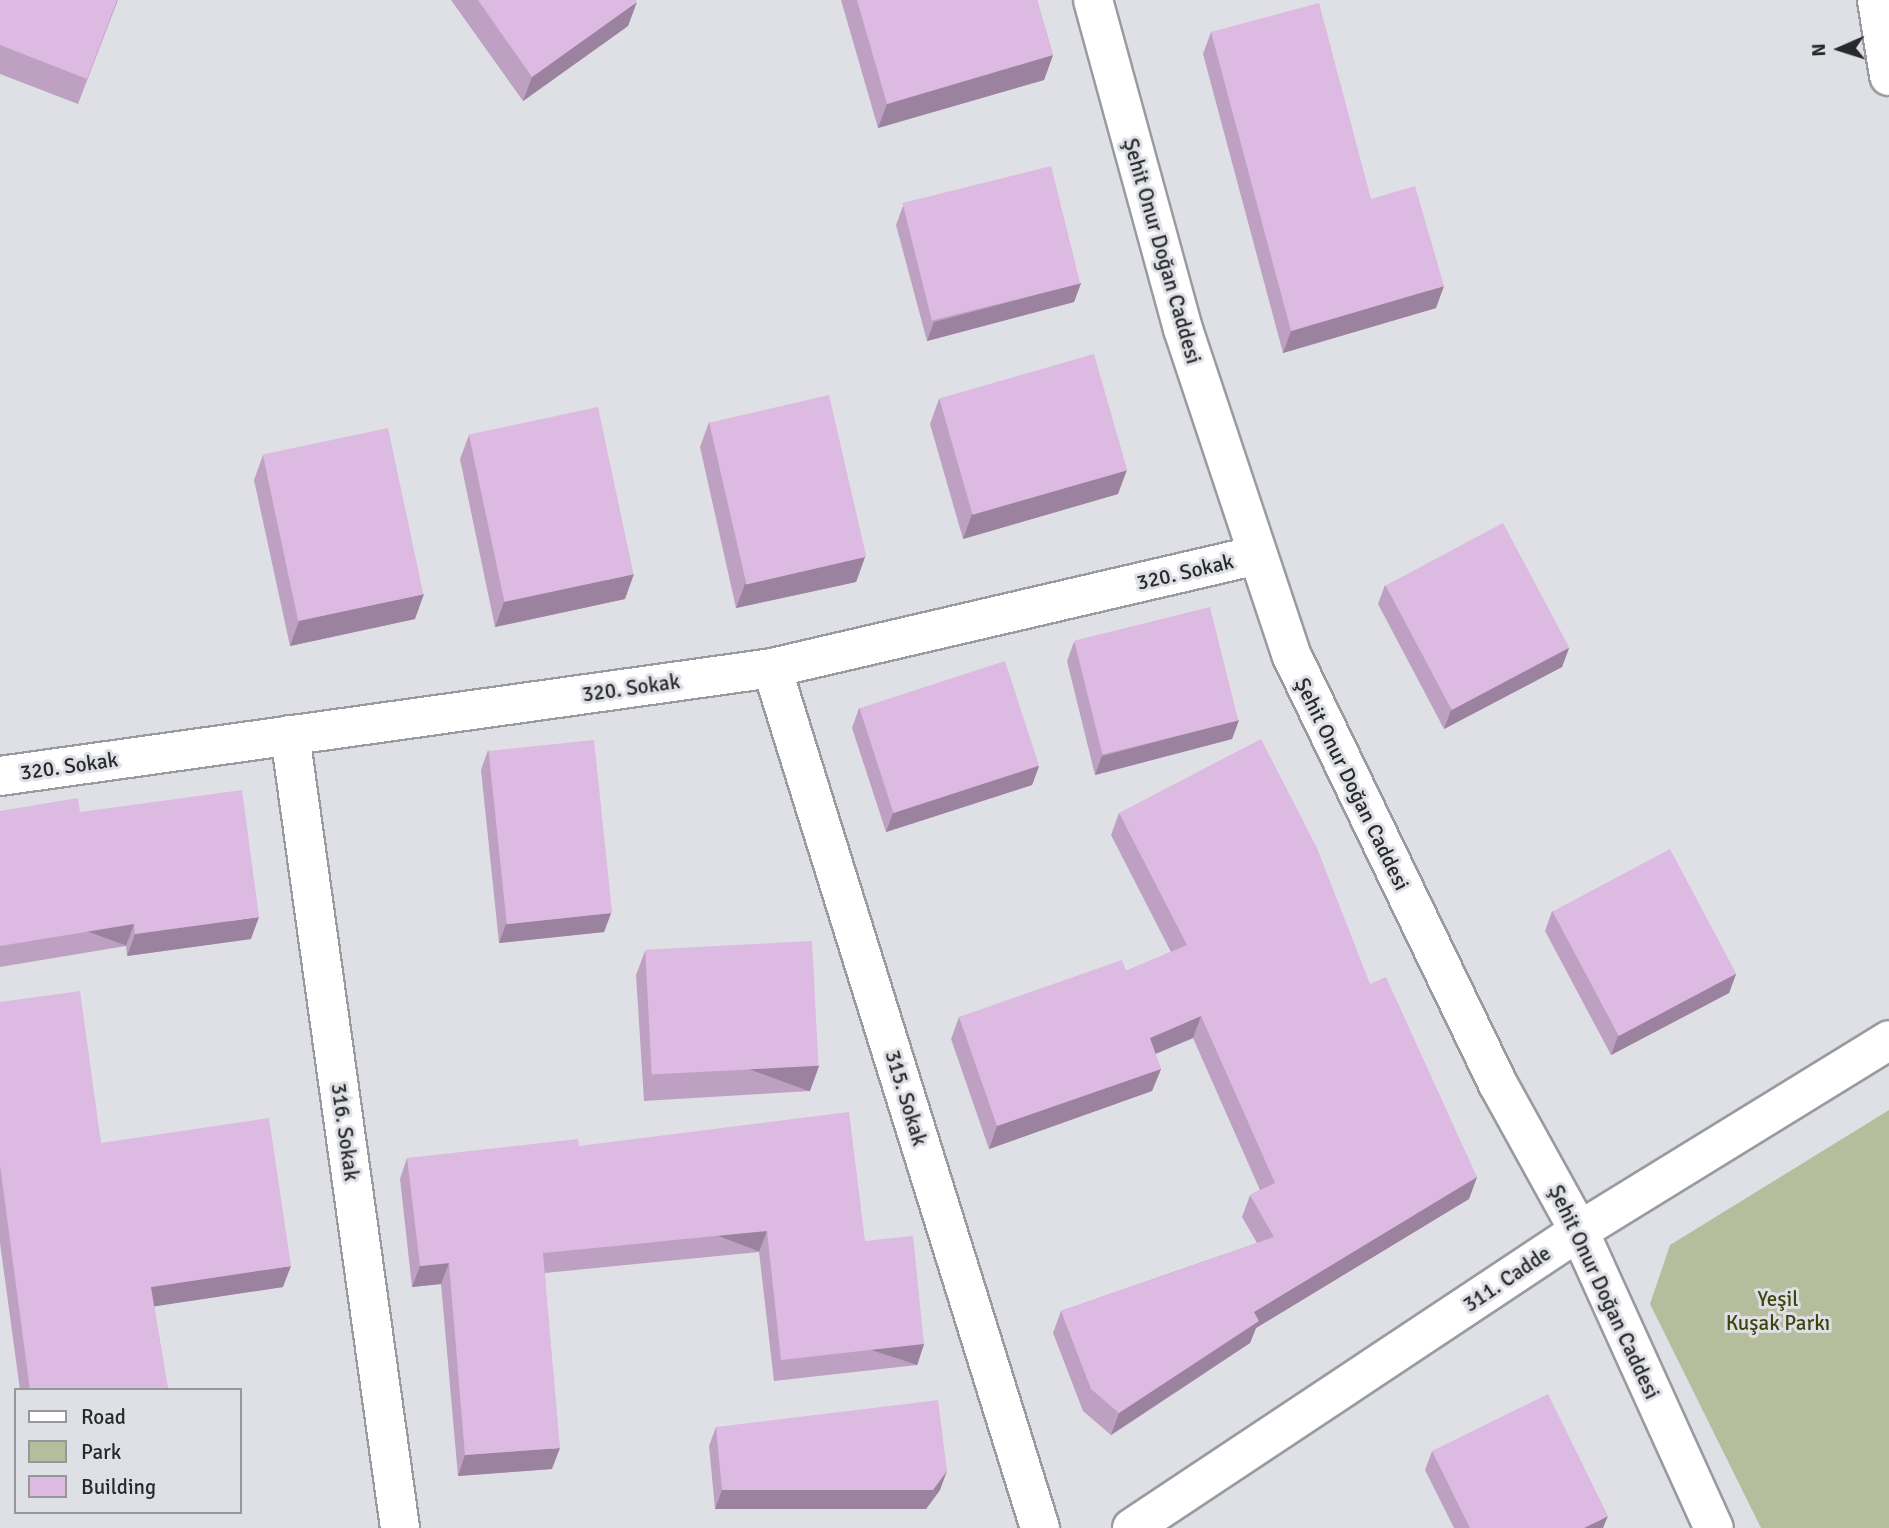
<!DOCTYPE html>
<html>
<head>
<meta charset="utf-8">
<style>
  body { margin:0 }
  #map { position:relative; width:1889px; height:1528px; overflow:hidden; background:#dfe0e5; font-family:Signika,sans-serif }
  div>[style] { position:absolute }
  .green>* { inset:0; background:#b6bd9c }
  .roads { filter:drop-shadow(2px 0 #999ba0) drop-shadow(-2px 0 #999ba0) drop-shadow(0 2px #999ba0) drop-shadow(0 -2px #999ba0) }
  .minor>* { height:38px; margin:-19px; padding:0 19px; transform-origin:19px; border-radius:19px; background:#fff }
  .major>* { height:38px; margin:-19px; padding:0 19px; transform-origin:19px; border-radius:19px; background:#fff }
  .wall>* { inset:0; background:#bea0c2 }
  .shaded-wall>* { inset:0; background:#9b829e; transform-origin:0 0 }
  .building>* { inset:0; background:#ddbae1; transform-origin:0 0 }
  span { translate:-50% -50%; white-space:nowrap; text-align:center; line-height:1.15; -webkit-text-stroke:6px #dfe0e5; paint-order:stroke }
  .street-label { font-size:21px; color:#28292b }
  .park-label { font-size:21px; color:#3d450d }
  .legend { position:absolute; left:14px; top:1388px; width:228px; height:126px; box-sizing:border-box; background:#dfe0e5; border:2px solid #96979b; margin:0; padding:9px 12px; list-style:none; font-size:21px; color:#28292b }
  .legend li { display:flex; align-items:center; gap:14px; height:35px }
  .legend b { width:35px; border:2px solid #96979b }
  .north { position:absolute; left:1805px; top:14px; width:70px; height:70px; -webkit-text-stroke:5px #dfe0e5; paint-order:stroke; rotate:267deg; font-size:19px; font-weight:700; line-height:28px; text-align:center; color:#28292b }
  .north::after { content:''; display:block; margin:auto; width:24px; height:32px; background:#28292b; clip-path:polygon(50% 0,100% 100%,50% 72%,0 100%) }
</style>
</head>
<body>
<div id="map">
  <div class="green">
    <div style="clip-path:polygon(1889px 1110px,1889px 1528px,1761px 1528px,1650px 1304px,1670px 1245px)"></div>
  </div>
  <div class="roads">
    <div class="minor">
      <div style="left:1093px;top:0;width:341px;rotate:74.7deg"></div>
      <div style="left:1183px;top:329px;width:342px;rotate:71.6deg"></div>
      <div style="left:1291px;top:654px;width:477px;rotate:64.3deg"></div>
      <div style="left:1498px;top:1084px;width:168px;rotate:61.1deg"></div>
      <div style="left:1579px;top:1231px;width:326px;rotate:65.6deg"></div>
      <div style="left:772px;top:668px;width:901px;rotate:72.69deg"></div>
      <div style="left:290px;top:735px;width:801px;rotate:82.1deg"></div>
      <div style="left:0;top:776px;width:780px;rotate:-7.96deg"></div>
      <div style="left:772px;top:668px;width:494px;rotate:-13.1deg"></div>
      <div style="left:1132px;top:1528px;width:537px;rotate:-33.6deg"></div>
      <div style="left:1579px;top:1231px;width:364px;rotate:-31.6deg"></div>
    </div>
    <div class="major">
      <div style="left:1877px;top:0;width:77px;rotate:81deg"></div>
    </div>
  </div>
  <div class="wall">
    <div style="clip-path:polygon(0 0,118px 0,78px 104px,0 74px)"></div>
    <div style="clip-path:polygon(451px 0,636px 0,628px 26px,523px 101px)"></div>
    <div style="clip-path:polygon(841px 0,1037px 0,1053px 55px,1044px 80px,878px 128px)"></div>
    <div style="clip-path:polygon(1211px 32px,1371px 199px,1436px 308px,1283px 353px,1203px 54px)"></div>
    <div style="clip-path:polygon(903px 206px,1081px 283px,1074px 302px,927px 341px,896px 225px)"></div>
    <div style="clip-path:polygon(939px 399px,1118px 494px,963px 539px,930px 424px)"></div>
    <div style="clip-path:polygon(709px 422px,865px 557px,856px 582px,736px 608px,700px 447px)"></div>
    <div style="clip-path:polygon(469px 435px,625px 599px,495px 627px,460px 459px)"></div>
    <div style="clip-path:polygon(263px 455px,415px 619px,290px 646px,254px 480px)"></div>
    <div style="clip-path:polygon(1385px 585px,1569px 648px,1562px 667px,1444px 729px,1378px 604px)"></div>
    <div style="clip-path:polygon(1074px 642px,1239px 720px,1232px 739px,1095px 775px,1067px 661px)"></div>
    <div style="clip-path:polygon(859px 708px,1039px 766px,1032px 785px,886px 832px,852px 728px)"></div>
    <div style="clip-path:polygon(488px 750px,611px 913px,604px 932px,499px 943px,481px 770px)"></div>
    <div style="clip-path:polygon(0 811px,80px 812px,251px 939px,127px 956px,126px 946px,0 967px)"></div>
    <div style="clip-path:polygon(1119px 813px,1370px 984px,1477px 1177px,1469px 1199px,1256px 1328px,1250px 1343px,1111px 1435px,1083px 1411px,1053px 1333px,1061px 1311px,1257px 1243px,1242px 1217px,1250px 1195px,1260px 1190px,1193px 1038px,1155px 1054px,1161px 1069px,1152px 1091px,989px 1149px,951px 1039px,959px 1017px,1126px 971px,1171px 952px,1111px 835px)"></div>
    <div style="clip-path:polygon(1552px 911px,1736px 974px,1729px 993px,1611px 1055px,1545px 931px)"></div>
    <div style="clip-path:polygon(645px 951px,819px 1066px,810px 1091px,644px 1101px,636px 975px)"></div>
    <div style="clip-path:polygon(0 1002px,101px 1143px,283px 1287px,154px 1306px,168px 1390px,20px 1390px,0 1243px)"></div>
    <div style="clip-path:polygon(579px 1146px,865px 1241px,924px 1344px,917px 1365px,774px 1381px,759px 1252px,545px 1273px,552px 1469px,458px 1476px,441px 1284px,412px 1287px,400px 1179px,407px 1158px)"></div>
    <div style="clip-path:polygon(716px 1427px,940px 1490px,926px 1509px,715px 1509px,709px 1446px)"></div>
    <div style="clip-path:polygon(1432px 1451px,1603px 1528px,1454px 1528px,1425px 1470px)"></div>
  </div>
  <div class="shaded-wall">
    <div style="clip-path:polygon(637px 2px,628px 26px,523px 101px,532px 77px)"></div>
    <div style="clip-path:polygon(1053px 55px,1044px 80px,878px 128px,887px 104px)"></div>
    <div style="clip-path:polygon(1081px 283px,1074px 302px,927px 341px,934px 322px)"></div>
    <div style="clip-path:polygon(1444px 286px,1436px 308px,1283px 353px,1291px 331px)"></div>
    <div style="clip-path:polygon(1127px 470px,1118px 494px,963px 539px,972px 514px)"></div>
    <div style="clip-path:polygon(865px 557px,856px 582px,736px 608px,745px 584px)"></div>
    <div style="clip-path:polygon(634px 574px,625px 599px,495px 627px,504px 602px)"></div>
    <div style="clip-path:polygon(424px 594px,415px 619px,290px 646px,299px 621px)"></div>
    <div style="clip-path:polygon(1569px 648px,1562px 667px,1444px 729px,1451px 710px)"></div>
    <div style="clip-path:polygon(1239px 720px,1232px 739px,1095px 775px,1102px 756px)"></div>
    <div style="clip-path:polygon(1039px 766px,1032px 785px,886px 832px,893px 813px)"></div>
    <div style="clip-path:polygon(611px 913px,604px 932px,499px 943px,506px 924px)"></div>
    <div style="clip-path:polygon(259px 917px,251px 939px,127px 956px,135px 934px)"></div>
    <div style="left:134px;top:924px;width:23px;height:136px;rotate:110deg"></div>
    <div style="clip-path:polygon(1736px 974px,1729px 993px,1611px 1055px,1618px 1036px)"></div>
    <div style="clip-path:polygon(1201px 1016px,1193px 1038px,1141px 1060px,1150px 1038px)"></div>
    <div style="left:819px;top:1066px;width:27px;height:166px;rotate:110deg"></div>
    <div style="clip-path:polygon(1161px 1069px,1152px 1091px,989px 1149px,997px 1126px)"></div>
    <div style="clip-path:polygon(1477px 1177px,1469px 1199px,1256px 1328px,1250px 1343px,1111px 1435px,1119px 1413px,1254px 1312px)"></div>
    <div style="left:767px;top:1231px;width:22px;height:225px;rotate:111deg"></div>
    <div style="clip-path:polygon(449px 1263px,441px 1284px,412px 1287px,420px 1266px)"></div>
    <div style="clip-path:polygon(291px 1266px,283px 1287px,144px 1308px,151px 1287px)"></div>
    <div style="left:924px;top:1344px;width:22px;height:144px;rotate:108deg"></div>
    <div style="clip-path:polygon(560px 1448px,552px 1469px,458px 1476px,465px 1455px)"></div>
    <div style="clip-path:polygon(947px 1471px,940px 1490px,926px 1509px,715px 1509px,722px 1490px)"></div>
    <div style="clip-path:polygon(1608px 1516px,1603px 1528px,1584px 1528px)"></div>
  </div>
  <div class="building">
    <div style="clip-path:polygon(0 0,117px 0,87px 79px,0 45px)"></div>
    <div style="clip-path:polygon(478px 0,636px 0,637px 2px,532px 77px)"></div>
    <div style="clip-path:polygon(857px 0,1037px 0,1053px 55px,887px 104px)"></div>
    <div style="clip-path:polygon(1319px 3px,1371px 199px,1415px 186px,1444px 286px,1291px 331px,1211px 32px)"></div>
    <div style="left:1051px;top:166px;width:121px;height:153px;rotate:76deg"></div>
    <div style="left:1094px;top:354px;width:121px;height:161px;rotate:74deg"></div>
    <div style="left:829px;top:395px;width:166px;height:123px;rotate:77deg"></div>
    <div style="left:598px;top:407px;width:171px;height:132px;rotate:78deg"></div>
    <div style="left:388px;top:428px;width:170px;height:128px;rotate:78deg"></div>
    <div style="left:1503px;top:523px;width:141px;height:133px;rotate:62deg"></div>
    <div style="left:1210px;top:607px;width:117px;height:140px;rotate:76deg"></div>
    <div style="left:1005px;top:661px;width:110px;height:153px;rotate:72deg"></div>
    <div style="clip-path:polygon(1261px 739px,1317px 848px,1370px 984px,1386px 977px,1477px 1177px,1254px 1312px,1259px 1321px,1119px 1413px,1091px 1389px,1061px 1311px,1274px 1237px,1250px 1195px,1275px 1183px,1201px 1016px,1150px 1038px,1161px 1069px,997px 1126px,959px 1017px,1122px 960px,1126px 971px,1187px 945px,1119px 813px)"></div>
    <div style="left:594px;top:740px;width:174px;height:106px;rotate:84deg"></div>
    <div style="clip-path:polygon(242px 790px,259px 917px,135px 934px,134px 924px,0 946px,0 811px,78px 798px,80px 812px)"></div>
    <div style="left:1670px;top:849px;width:141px;height:133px;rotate:62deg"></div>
    <div style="left:812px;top:941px;width:125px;height:167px;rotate:87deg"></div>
    <div style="clip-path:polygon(80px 991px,101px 1143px,269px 1118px,291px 1266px,151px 1287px,168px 1390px,30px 1390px,0 1165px,0 1002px)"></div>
    <div style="clip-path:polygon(849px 1112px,865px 1241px,913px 1236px,924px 1344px,781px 1360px,767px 1231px,543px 1253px,560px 1448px,465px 1455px,449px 1263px,420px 1266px,407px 1158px,578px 1139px,579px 1146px)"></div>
    <div style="clip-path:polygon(1548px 1394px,1608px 1516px,1584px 1528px,1470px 1528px,1432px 1451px)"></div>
    <div style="clip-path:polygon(938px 1400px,947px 1471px,933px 1490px,722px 1490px,716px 1427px)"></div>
  </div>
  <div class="street-label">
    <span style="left:1162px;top:251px;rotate:74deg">Şehit Onur Doğan Caddesi</span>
    <span style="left:1185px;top:572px;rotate:-13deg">320. Sokak</span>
    <span style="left:631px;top:688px;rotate:-8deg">320. Sokak</span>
    <span style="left:69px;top:766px;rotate:-8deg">320. Sokak</span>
    <span style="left:1352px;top:784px;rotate:64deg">Şehit Onur Doğan Caddesi</span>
    <span style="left:906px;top:1098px;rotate:73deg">315. Sokak</span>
    <span style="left:345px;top:1132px;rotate:82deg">316. Sokak</span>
    <span style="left:1507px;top:1279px;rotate:-34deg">311. Cadde</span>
    <span style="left:1604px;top:1292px;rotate:65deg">Şehit Onur Doğan Caddesi</span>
  </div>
  <div class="park-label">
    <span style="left:1778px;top:1311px">Yeşil<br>Kuşak Parkı</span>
  </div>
  <ul class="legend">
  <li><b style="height:9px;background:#fff"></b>Road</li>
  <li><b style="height:19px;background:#b6bd9c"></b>Park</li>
  <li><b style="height:19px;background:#ddbae1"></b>Building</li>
  </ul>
  <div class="north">N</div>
</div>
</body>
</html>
